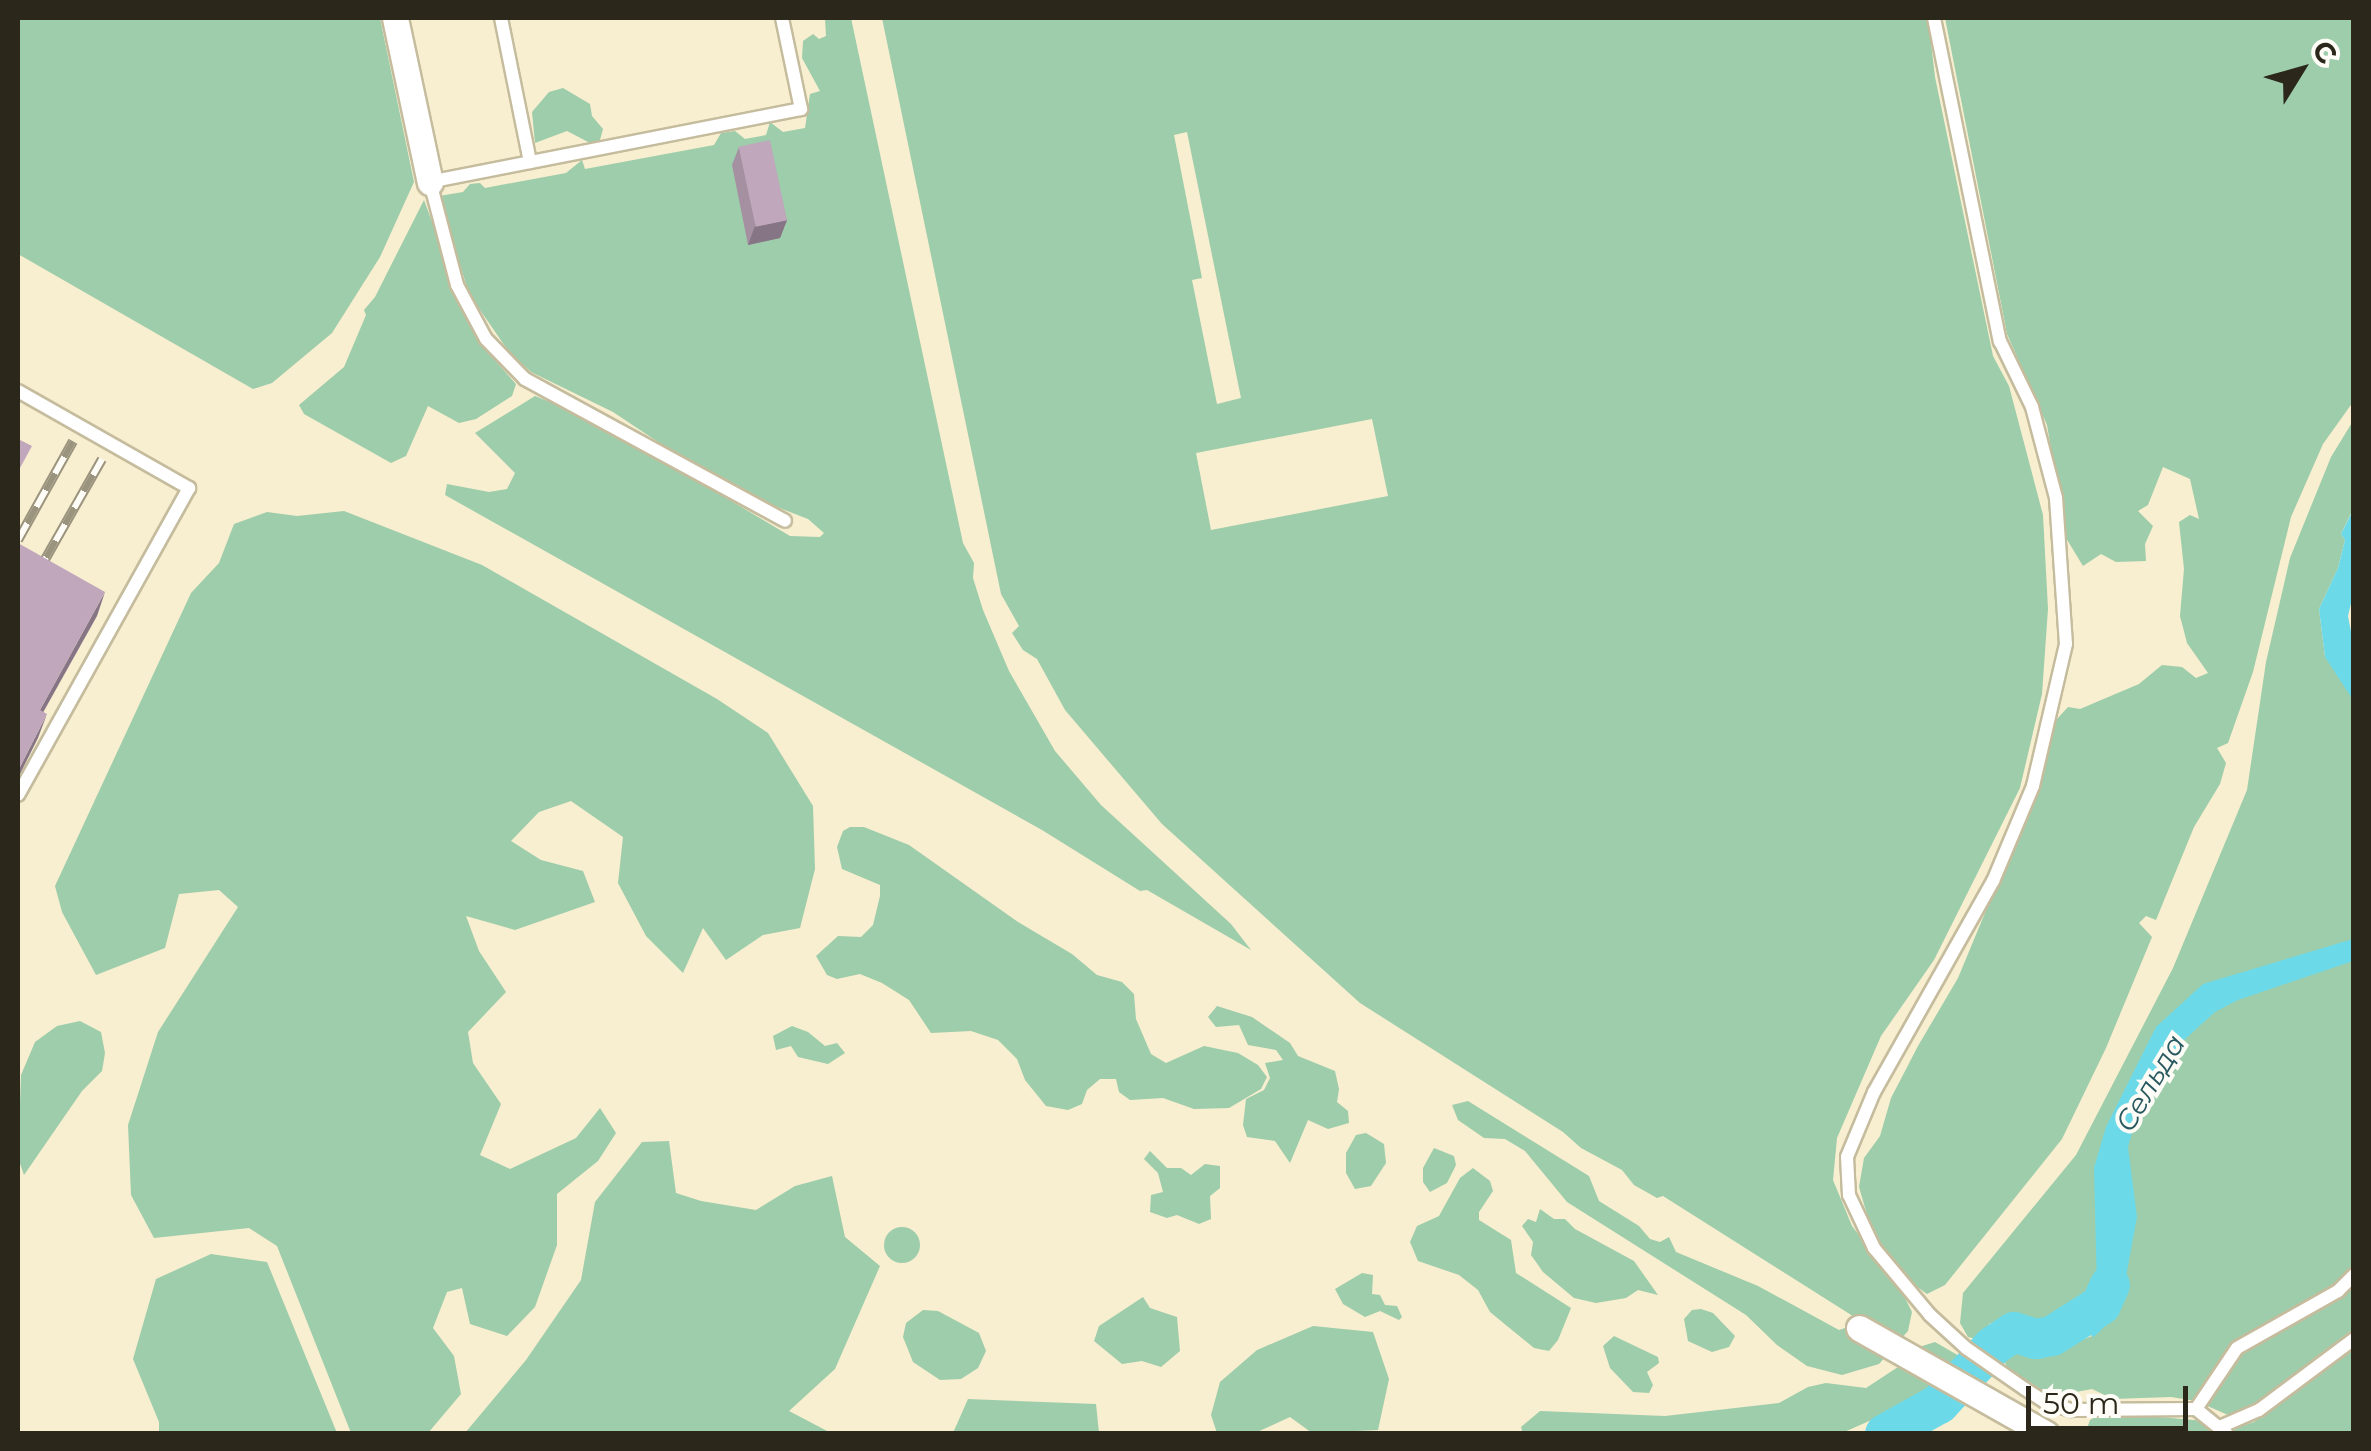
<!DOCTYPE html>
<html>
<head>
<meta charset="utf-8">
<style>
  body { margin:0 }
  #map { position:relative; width:2371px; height:1451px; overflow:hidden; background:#f8eed0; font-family:Montserrat,sans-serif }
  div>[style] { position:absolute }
  .green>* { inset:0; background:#9dcdaa }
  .round { border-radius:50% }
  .water>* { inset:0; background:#6cd9e9 }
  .river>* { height:40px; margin:-20px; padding:0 20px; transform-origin:20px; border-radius:20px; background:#6cd9e9 }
  .roads { filter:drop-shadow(2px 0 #c5bc9e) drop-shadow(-2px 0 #c5bc9e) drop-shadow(0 2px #c5bc9e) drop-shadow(0 -2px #c5bc9e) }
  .service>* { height:12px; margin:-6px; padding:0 6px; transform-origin:6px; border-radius:6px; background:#fff }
  .minor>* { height:25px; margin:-12.5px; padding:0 12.5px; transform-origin:12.5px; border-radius:12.5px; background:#fff }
  .rail>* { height:10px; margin-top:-5px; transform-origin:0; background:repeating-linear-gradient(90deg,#fefcf6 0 19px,#9a937d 0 38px); box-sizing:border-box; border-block:2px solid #9a937d }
  .wall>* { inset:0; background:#a590a2 }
  .shaded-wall>* { inset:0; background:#867584 }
  .building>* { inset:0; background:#c0a7bc; transform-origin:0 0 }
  span { translate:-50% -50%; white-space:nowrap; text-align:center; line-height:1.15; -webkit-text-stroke:8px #fefcf6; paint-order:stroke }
  .water-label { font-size:28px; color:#295960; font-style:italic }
  .frame { position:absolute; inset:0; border:20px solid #2b271b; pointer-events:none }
  .north { position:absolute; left:2251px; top:20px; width:100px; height:100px; -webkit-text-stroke:8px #fefcf6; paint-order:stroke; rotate:53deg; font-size:28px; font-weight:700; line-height:40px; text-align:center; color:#2b271b }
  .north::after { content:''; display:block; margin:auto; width:35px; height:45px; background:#2b271b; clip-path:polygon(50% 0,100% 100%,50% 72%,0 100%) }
  .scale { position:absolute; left:2026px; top:1386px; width:162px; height:45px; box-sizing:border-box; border:5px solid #2b271b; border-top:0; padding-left:12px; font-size:30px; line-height:35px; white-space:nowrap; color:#2b271b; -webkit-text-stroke:8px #fefcf6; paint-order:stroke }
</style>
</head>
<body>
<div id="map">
  <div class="green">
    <div style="clip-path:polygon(18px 18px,380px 18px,414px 182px,380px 257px,332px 333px,272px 383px,253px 389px,18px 254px)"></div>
    <div style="clip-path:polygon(825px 18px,851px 18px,963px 543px,974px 563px,973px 578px,983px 610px,1009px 671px,1055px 751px,1101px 805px,1231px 924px,1251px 950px,1147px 890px,1140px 891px,1042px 830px,445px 495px,447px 484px,489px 492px,507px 489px,515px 473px,475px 433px,535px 396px,594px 419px,790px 536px,820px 537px,824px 533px,808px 519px,777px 507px,670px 450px,613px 412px,531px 372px,509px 352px,469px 294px,439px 196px,463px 192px,470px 184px,480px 183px,485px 188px,566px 173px,582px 160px,585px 169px,714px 145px,721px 133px,735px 131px,745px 139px,766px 135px,770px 122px,783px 132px,805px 128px,810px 94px,820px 91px,802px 58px,803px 41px,813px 34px,819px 39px,826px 36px)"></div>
    <div style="clip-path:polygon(evenodd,882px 18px,1928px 18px,1935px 77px,1993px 356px,2009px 386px,2043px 515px,2048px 609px,2042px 694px,2020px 788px,1934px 960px,1881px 1036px,1837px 1138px,1833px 1180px,1852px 1226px,1901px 1290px,1912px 1312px,1908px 1331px,1879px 1364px,1842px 1375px,1807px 1366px,1777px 1345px,1746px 1315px,1567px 1202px,1525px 1151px,1505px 1139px,1484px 1138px,1458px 1120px,1452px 1105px,1468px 1101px,1589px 1176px,1599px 1201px,1639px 1226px,1650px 1239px,1660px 1242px,1669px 1237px,1676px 1252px,1758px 1286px,1839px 1330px,1851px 1326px,1856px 1318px,1663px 1196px,1657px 1198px,1634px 1185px,1622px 1170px,1581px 1148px,1563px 1132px,1360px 1003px,1162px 824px,1065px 710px,1037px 659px,1023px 650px,1012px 633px,1019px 626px,1001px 594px,882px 18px,1187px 132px,1241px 398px,1217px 404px,1192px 280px,1202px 278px,1174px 135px,1187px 132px,882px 18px,1372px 419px,1388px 496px,1211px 530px,1196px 453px,1372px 419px)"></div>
    <div style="clip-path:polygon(1945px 18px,2353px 18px,2353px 402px,2323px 444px,2291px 517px,2253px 672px,2228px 743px,2217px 748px,2226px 763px,2220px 784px,2194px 827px,2156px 920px,2146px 916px,2139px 923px,2152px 937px,2106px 1048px,2062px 1139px,1945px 1285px,1927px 1294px,1905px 1278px,1875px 1242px,1859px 1187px,1864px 1158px,1880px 1136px,1891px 1098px,1918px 1046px,1958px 978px,2036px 790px,2057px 719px,2068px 707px,2080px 709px,2139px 684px,2162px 665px,2182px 667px,2196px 678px,2208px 673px,2187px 643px,2180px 616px,2184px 569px,2179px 522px,2190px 515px,2199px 519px,2190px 479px,2163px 467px,2148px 505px,2138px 511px,2153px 526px,2145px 544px,2146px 561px,2116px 562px,2101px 554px,2083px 566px,2066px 538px,2047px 425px,2007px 334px)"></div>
    <div style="clip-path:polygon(563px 88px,590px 104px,592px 116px,603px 129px,600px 140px,592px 144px,567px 131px,535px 143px,532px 112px,549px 92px)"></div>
    <div style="clip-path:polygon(424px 200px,467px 317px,487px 351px,516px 384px,512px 396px,476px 419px,459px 423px,428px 406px,406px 456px,391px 463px,304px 414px,299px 405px,344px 367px,366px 315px,364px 310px,375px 297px)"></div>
    <div style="clip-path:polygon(2353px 421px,2353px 509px,2341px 534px,2345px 540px,2338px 568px,2319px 609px,2325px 657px,2354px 659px,2353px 1329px,2251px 1407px,2228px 1415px,2196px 1401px,2171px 1397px,2113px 1399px,2092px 1389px,2060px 1395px,2030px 1389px,2010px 1374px,2003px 1358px,2009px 1352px,2047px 1353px,2092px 1336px,2062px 1314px,2039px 1325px,2013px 1314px,1989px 1324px,1983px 1341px,1968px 1337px,1960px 1323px,1963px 1293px,2076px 1155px,2173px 968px,2247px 790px,2266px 662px,2290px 558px,2331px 457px)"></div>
    <div style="clip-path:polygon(344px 511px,482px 565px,717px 699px,768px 733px,813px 806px,815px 869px,800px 928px,763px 935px,726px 960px,703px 928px,683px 973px,646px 936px,618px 883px,623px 837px,571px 801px,539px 812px,511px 841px,541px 860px,583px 871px,595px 902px,515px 930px,466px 916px,479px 951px,506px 992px,468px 1032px,473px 1063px,501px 1104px,480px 1155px,510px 1169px,576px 1138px,600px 1108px,616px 1133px,598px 1161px,557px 1194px,557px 1245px,535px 1307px,507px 1336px,470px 1324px,462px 1288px,447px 1292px,433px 1328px,454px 1356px,461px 1394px,428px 1433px,351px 1433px,277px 1246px,249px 1228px,154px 1238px,131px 1195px,128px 1125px,158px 1032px,238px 907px,219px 890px,179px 894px,165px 948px,96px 975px,62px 912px,55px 886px,191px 593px,219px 563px,234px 524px,267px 512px,297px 516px)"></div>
    <div style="clip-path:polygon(850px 827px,864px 827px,909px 845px,1018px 922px,1072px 954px,1097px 975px,1122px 982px,1134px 994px,1136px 1019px,1151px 1054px,1166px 1063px,1204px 1046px,1238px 1053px,1258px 1065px,1267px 1077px,1261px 1089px,1229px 1108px,1194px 1109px,1163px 1098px,1130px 1100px,1119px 1092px,1116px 1079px,1100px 1079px,1087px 1090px,1082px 1104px,1068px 1110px,1046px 1106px,1025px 1080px,1017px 1059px,998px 1040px,971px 1031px,931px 1033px,909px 1000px,882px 983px,860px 974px,837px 979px,827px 975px,816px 956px,838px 936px,861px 937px,873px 925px,880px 896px,880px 885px,842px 869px,837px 847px,843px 831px)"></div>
    <div style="clip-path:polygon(1217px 1006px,1252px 1017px,1290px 1043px,1298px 1056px,1335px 1071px,1339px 1089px,1337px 1102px,1348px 1111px,1349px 1123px,1328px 1129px,1308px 1120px,1290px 1163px,1275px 1141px,1247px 1137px,1243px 1125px,1246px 1099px,1264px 1090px,1270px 1078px,1265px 1063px,1283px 1060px,1276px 1050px,1248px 1045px,1239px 1025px,1216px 1027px,1208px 1017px)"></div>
    <div style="clip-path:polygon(80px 1021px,101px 1032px,105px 1053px,102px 1071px,82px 1091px,24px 1175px,18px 1158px,21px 1075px,35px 1042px,57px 1026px)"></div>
    <div style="clip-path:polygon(792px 1026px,808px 1032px,825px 1046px,837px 1043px,845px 1053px,828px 1064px,798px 1057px,791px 1046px,776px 1050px,773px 1036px)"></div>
    <div style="clip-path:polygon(1366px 1133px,1384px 1144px,1386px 1163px,1371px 1186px,1355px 1189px,1346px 1173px,1346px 1153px,1356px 1135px)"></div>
    <div style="clip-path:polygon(669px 1141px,676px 1193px,701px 1201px,756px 1210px,795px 1186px,832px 1176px,845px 1237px,880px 1266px,835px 1369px,789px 1411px,831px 1433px,465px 1433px,526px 1360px,581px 1280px,595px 1202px,642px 1142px)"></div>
    <div style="clip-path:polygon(1434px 1148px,1454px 1156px,1456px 1165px,1447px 1183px,1430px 1192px,1423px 1182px,1423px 1168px)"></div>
    <div style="clip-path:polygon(1150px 1151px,1167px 1168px,1181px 1168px,1191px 1175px,1205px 1164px,1220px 1166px,1220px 1188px,1210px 1196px,1211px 1219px,1199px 1224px,1177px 1215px,1167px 1218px,1150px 1212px,1151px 1195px,1163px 1192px,1158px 1173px,1144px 1159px)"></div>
    <div style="clip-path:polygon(1473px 1168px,1490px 1181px,1493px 1191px,1479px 1212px,1479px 1220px,1511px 1240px,1516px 1273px,1571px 1308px,1558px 1340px,1549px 1351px,1534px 1348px,1490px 1312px,1478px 1290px,1459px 1275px,1418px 1261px,1410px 1242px,1417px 1226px,1439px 1216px,1460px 1178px)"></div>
    <div style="clip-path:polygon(1540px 1209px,1554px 1219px,1565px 1219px,1575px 1229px,1634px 1261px,1658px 1295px,1638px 1290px,1626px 1298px,1596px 1303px,1574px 1298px,1543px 1272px,1531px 1255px,1533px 1242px,1522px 1226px,1528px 1219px,1536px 1222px)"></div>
    <div class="round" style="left:884px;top:1227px;width:36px;height:36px"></div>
    <div style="clip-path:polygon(211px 1254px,267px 1262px,337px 1433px,159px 1433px,159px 1422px,133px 1359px,156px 1279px)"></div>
    <div style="clip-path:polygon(1362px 1273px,1373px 1275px,1372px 1294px,1380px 1295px,1385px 1305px,1397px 1306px,1402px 1317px,1399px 1320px,1380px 1311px,1365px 1317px,1343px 1304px,1335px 1289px)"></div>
    <div style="clip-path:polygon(1143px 1297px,1150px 1308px,1177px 1317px,1180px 1351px,1161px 1367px,1142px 1361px,1122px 1364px,1094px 1341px,1099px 1326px)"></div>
    <div style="clip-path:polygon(1701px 1309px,1713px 1313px,1735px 1336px,1729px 1347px,1712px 1352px,1688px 1341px,1684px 1319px,1692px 1310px)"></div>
    <div style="clip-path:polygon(923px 1310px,938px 1311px,979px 1333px,986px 1351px,978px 1368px,961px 1379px,940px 1380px,913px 1362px,903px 1337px,906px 1323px)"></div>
    <div style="clip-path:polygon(1313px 1326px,1373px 1332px,1389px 1379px,1378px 1430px,1312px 1433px,1290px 1417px,1255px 1433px,1217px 1433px,1211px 1415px,1220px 1382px,1257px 1350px)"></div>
    <div style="clip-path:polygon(1614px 1336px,1658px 1357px,1659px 1363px,1647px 1372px,1653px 1385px,1649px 1393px,1633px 1392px,1610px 1368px,1603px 1346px)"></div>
    <div style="clip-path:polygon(1935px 1342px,1961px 1357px,1960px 1365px,1919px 1399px,1842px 1433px,1523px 1434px,1521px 1427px,1540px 1411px,1665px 1416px,1779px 1403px,1808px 1387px,1826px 1383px,1866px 1388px,1898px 1367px,1916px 1348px)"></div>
    <div style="clip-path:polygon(2353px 1345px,2353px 1433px,2234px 1434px,2232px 1429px,2254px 1422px)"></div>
    <div style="clip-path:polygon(968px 1399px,1096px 1404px,1099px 1433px,953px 1433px)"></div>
    <div style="clip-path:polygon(2104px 1412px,2205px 1421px,2219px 1433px,2085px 1434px,2090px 1420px)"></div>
  </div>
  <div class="water">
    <div style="clip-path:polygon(2353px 510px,2354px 591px,2348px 616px,2353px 642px,2353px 700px,2325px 657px,2319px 609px,2338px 568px,2345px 540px,2341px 534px)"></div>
    <div style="clip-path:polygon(2353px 939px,2353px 961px,2238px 1000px,2215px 1012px,2183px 1041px,2135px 1122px,2128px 1147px,2137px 1217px,2122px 1298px,2110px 1321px,2094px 1337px,2069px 1320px,2062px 1314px,2097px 1290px,2094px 1168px,2106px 1127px,2156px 1027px,2203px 984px)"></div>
  </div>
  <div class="river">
    <div style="left:1885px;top:1434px;width:62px;rotate:-29.1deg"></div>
    <div style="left:1939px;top:1404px;width:79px;rotate:-47deg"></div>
    <div style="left:1993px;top:1346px;width:25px;rotate:-34deg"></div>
    <div style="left:2014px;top:1332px;width:23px;rotate:18deg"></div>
    <div style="left:2036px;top:1339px;width:16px;rotate:-11deg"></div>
    <div style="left:2052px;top:1336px;width:58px;rotate:-32.3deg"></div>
    <div style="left:2101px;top:1305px;width:22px;rotate:-66deg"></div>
  </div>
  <div class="roads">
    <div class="service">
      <div style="left:501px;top:18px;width:147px;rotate:78.6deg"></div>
      <div style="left:782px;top:18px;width:93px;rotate:78.2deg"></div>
      <div style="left:801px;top:109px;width:378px;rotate:168.9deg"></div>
      <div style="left:430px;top:182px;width:106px;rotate:75.3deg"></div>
      <div style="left:457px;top:285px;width:61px;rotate:61.8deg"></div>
      <div style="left:486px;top:339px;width:56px;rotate:45.7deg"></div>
      <div style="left:525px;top:379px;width:296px;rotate:28.6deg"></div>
      <div style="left:1934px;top:18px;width:330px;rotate:78.5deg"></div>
      <div style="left:2000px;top:341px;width:73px;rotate:64.1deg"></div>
      <div style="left:2032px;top:407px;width:94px;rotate:75.2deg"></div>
      <div style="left:2056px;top:498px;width:146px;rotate:86.1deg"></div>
      <div style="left:2066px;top:644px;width:146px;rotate:103.1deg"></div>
      <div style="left:2033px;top:786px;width:103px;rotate:112.8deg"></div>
      <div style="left:1993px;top:881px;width:242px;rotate:119.4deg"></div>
      <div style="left:1874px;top:1092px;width:70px;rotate:112.6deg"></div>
      <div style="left:1847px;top:1157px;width:38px;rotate:87deg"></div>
      <div style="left:1849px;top:1195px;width:59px;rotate:64.7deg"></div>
      <div style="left:1874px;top:1248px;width:87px;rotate:50.1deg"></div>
      <div style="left:1930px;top:1315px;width:49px;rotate:42.5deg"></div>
      <div style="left:1966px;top:1348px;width:72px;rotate:34.8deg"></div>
      <div style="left:2025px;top:1389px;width:24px;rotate:33deg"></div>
      <div style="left:2045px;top:1402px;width:28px;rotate:17deg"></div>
      <div style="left:2072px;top:1410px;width:124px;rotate:-0.5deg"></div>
      <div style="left:2196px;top:1409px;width:40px;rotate:39deg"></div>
      <div style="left:18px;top:391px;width:197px;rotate:29.6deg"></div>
      <div style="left:189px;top:488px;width:351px;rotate:119.1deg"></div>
      <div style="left:2196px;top:1409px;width:73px;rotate:-56.1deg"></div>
      <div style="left:2237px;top:1348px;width:116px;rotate:-29.4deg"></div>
      <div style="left:2338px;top:1291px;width:23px;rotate:-45deg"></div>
      <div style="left:2222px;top:1426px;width:40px;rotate:-23.4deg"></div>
      <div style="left:2259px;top:1410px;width:119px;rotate:-36.8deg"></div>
    </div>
    <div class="minor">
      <div style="left:395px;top:18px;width:168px;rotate:78deg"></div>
      <div style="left:1859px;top:1328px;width:215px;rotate:29.5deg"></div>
    </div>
  </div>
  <div class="rail">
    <div style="left:18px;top:540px;width:113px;rotate:-60.9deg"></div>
    <div style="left:18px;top:607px;width:170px;rotate:-60.4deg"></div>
  </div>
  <div class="wall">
    <div style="clip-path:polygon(739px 147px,787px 220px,780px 238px,748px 245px,732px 165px)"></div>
  </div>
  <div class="shaded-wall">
    <div style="clip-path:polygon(787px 220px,780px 238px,748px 245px,755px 226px)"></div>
    <div style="clip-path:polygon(105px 592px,97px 616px,31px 734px,40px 710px)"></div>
    <div style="clip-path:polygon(47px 714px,38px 738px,18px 778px,18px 771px)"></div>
  </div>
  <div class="building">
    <div style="left:770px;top:140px;width:82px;height:32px;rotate:78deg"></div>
    <div style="clip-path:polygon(18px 439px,32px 446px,20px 468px,18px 466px)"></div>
    <div style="clip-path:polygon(18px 543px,105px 592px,40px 710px,47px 714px,18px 771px)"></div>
  </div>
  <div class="water-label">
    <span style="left:2150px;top:1083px;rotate:-59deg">Сельда</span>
  </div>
  <div class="frame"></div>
  <div class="north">С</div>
  <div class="scale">50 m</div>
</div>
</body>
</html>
